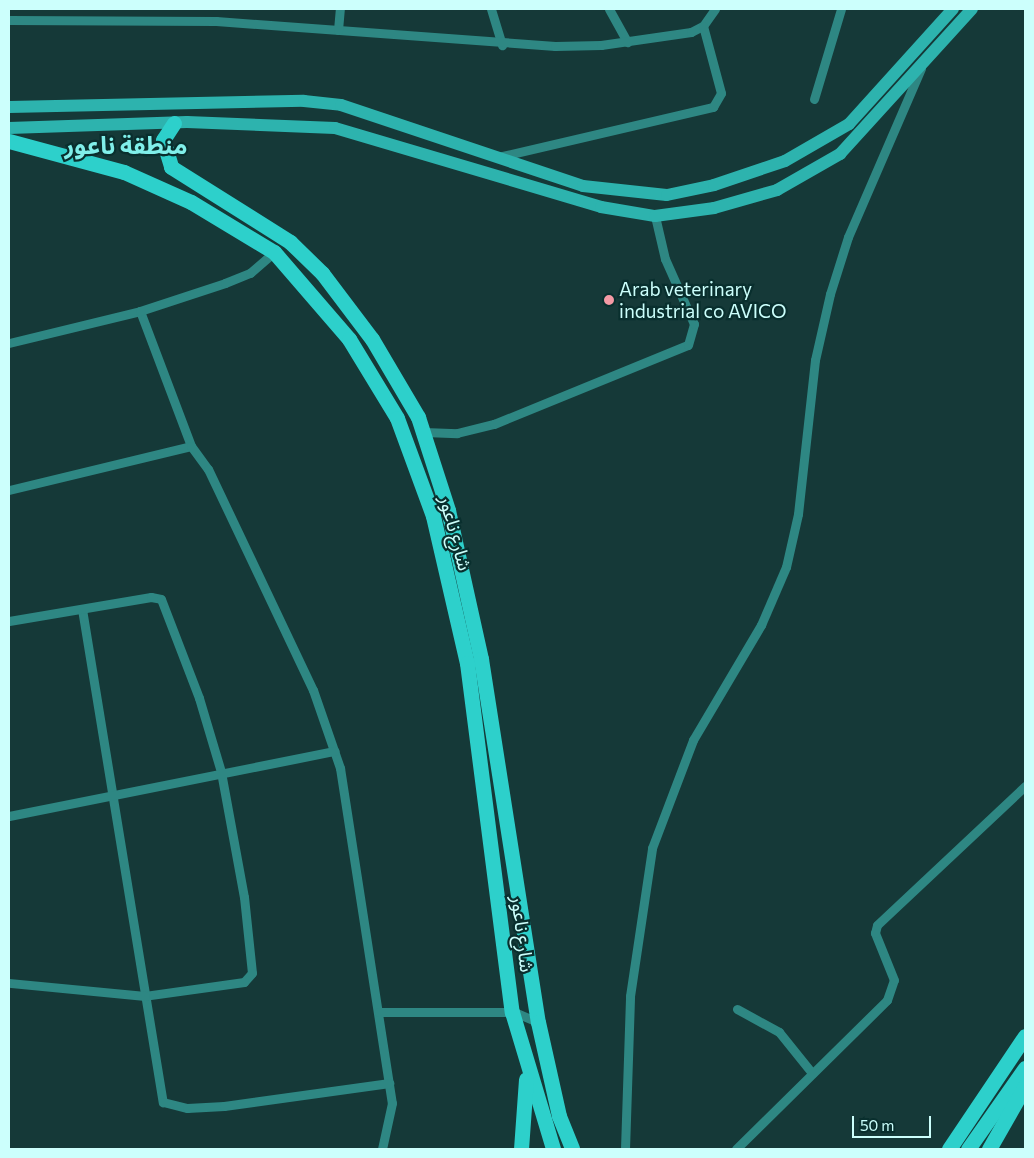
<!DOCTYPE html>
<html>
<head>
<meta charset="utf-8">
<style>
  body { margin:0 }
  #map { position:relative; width:1034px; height:1158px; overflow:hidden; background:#153938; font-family:Commissioner,"Noto Sans Arabic",sans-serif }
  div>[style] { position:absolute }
  .street>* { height:9px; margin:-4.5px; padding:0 4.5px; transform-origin:4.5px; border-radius:4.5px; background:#2e8783 }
  .primary>* { height:12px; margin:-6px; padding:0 6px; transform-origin:6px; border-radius:6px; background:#2db3ae }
  .highway>* { height:15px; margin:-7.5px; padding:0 7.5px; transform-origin:7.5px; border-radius:7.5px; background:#2dd0cb }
  .dots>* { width:14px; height:14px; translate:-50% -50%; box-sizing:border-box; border:2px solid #092f2e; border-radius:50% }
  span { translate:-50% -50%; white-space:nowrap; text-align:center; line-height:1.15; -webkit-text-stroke:4.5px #092f2e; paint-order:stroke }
  .poi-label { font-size:19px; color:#ccfffc }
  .left { translate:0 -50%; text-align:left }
  .street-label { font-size:19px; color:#ccfffc }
  .district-label { font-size:24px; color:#80efea; font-weight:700 }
  .frame { position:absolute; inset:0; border:10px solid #ccfffc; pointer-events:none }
  .scale { position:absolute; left:852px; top:1116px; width:79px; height:22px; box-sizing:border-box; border:2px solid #ccfffc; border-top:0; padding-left:6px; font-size:15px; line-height:18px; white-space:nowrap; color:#ccfffc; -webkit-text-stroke:4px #092f2e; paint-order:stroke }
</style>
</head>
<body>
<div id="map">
  <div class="street">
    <div style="left:491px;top:9px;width:38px;rotate:73deg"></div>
    <div style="left:609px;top:9px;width:38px;rotate:61deg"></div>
    <div style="left:9px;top:20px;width:207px;rotate:0.3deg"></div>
    <div style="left:216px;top:21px;width:340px;rotate:4.2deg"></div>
    <div style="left:555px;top:46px;width:46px;rotate:-1.2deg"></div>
    <div style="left:601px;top:45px;width:91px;rotate:-8.2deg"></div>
    <div style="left:691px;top:32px;width:13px;rotate:-27deg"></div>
    <div style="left:703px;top:26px;width:21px;rotate:-55deg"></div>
    <div style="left:338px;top:30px;width:21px;rotate:-85deg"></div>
    <div style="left:814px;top:99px;width:94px;rotate:-73.3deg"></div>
    <div style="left:498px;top:157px;width:221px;rotate:-13.1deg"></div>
    <div style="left:713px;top:107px;width:16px;rotate:-60deg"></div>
    <div style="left:721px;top:93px;width:69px;rotate:-105deg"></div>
    <div style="left:140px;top:311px;width:144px;rotate:69.3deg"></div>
    <div style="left:9px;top:343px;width:135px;rotate:-13.7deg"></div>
    <div style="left:140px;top:311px;width:89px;rotate:-18.2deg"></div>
    <div style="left:225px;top:283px;width:27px;rotate:-22deg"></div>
    <div style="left:250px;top:273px;width:32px;rotate:-41deg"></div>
    <div style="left:424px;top:432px;width:33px;rotate:2deg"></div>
    <div style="left:457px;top:433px;width:38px;rotate:-14deg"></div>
    <div style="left:494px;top:424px;width:209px;rotate:-22.2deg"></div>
    <div style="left:688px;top:345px;width:22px;rotate:-74deg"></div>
    <div style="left:694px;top:324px;width:71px;rotate:-114deg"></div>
    <div style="left:665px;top:259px;width:44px;rotate:-103.1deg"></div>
    <div style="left:9px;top:490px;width:187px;rotate:-13.6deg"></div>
    <div style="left:191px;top:446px;width:29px;rotate:54deg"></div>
    <div style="left:208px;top:469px;width:245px;rotate:64.6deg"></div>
    <div style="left:313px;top:690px;width:83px;rotate:70.9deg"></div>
    <div style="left:340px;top:768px;width:339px;rotate:81.2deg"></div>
    <div style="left:392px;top:1103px;width:47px;rotate:102.3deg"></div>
    <div style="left:82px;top:609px;width:500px;rotate:80.7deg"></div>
    <div style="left:163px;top:1102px;width:25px;rotate:14deg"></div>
    <div style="left:187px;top:1108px;width:37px;rotate:-3deg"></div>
    <div style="left:224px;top:1106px;width:167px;rotate:-7.9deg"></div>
    <div style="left:9px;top:621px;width:144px;rotate:-9.6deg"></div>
    <div style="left:151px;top:597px;width:10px;rotate:11deg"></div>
    <div style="left:161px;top:599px;width:106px;rotate:69deg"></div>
    <div style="left:199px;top:698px;width:77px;rotate:73.4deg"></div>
    <div style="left:221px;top:772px;width:127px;rotate:79.6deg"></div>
    <div style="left:244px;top:897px;width:76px;rotate:84deg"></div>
    <div style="left:252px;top:973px;width:12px;rotate:132deg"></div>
    <div style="left:244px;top:982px;width:100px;rotate:172deg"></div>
    <div style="left:145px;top:996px;width:137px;rotate:-174.5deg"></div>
    <div style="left:9px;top:816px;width:332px;rotate:-11.3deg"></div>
    <div style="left:737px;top:1009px;width:48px;rotate:28.7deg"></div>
    <div style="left:779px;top:1032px;width:53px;rotate:51.2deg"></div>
    <div style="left:379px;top:1012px;width:135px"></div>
    <div style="left:514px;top:1012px;width:26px;rotate:23deg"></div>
    <div style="left:625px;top:1149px;width:153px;rotate:-88.1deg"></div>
    <div style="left:630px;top:996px;width:150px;rotate:-81.5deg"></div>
    <div style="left:652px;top:848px;width:116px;rotate:-69.2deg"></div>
    <div style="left:693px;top:740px;width:134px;rotate:-59.4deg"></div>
    <div style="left:761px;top:625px;width:63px;rotate:-66.7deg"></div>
    <div style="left:786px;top:567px;width:54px;rotate:-77.2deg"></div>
    <div style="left:798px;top:514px;width:155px;rotate:-83.7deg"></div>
    <div style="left:815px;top:360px;width:68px;rotate:-77.2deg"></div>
    <div style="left:830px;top:294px;width:60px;rotate:-72.5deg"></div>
    <div style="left:848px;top:237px;width:184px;rotate:-66.6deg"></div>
    <div style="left:736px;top:1149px;width:212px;rotate:-44.6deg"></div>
    <div style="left:887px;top:1000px;width:21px;rotate:-71deg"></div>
    <div style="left:894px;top:980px;width:51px;rotate:-112deg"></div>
    <div style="left:875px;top:933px;width:8px;rotate:-76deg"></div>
    <div style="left:877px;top:925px;width:203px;rotate:-43.2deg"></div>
  </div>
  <div class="primary">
    <div style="left:9px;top:107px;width:295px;rotate:-1.2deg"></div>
    <div style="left:304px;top:101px;width:37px;rotate:6deg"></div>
    <div style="left:341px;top:105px;width:255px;rotate:18.5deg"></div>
    <div style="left:583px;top:186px;width:84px;rotate:6.1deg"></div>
    <div style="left:667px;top:195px;width:48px;rotate:-12deg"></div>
    <div style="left:714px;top:185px;width:75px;rotate:-18.7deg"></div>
    <div style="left:785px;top:161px;width:74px;rotate:-30deg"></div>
    <div style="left:849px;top:124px;width:155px;rotate:-47.9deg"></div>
    <div style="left:9px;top:128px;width:178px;rotate:-1.9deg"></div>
    <div style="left:187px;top:122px;width:148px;rotate:2.3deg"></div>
    <div style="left:335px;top:128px;width:277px;rotate:16.5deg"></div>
    <div style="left:601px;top:207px;width:55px;rotate:9.5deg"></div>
    <div style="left:655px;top:216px;width:60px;rotate:-7.7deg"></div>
    <div style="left:714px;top:208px;width:66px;rotate:-15.9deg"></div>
    <div style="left:777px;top:190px;width:73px;rotate:-29.7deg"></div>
    <div style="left:840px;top:154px;width:196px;rotate:-47.7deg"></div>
  </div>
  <div class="highway">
    <div style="left:174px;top:123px;width:20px;rotate:123deg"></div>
    <div style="left:163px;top:140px;width:28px;rotate:73deg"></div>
    <div style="left:171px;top:167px;width:141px;rotate:32.2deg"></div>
    <div style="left:290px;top:242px;width:45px;rotate:44.1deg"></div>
    <div style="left:322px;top:273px;width:83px;rotate:52.9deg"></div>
    <div style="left:372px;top:339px;width:91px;rotate:59.5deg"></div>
    <div style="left:418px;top:417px;width:98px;rotate:72.1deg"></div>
    <div style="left:448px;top:510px;width:153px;rotate:77.5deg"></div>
    <div style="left:481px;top:659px;width:367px;rotate:81.1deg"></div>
    <div style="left:538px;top:1022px;width:96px;rotate:77.4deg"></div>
    <div style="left:559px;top:1116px;width:35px;rotate:68deg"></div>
    <div style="left:9px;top:141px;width:119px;rotate:15.1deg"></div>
    <div style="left:124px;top:172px;width:73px;rotate:24.1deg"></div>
    <div style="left:191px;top:202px;width:97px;rotate:31.1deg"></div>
    <div style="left:274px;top:252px;width:115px;rotate:49.2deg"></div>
    <div style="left:349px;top:339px;width:92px;rotate:58.7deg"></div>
    <div style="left:397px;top:418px;width:104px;rotate:69.8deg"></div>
    <div style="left:433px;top:516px;width:151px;rotate:77deg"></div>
    <div style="left:467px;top:663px;width:352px;rotate:82.7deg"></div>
    <div style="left:512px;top:1012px;width:143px;rotate:73.3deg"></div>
    <div style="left:521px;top:1149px;width:70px;rotate:-85.9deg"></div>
    <div style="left:949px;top:1149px;width:136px;rotate:-56.1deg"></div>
    <div style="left:968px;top:1149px;width:99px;rotate:-54.9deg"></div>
    <div style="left:989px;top:1149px;width:73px;rotate:-60.3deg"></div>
  </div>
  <div class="dots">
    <div style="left:609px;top:300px;background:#f49aa5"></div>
  </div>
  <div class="poi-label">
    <span class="left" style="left:619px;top:300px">Arab veterinary<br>industrial co AVICO</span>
  </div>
  <div class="street-label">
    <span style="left:456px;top:533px;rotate:75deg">شارع ناعور</span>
    <span style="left:523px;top:934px;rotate:83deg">شارع ناعور</span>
  </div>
  <div class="district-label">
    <span style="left:126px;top:145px">منطقة ناعور</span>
  </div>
  <div class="frame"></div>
  <div class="scale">50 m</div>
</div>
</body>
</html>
